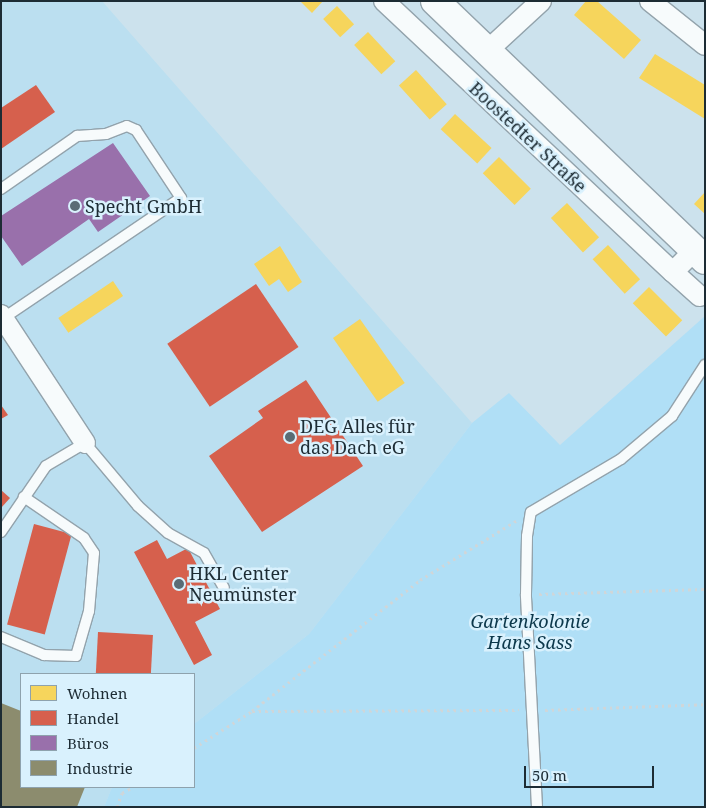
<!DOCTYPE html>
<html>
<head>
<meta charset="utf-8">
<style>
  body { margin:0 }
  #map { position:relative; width:706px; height:808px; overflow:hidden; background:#cce2ed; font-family:"Noto Serif",serif }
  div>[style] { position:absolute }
  .built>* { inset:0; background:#bbdff0 }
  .green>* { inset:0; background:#b0dff6 }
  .homes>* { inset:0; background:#f6d55c; transform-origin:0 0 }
  .shops>* { inset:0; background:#d6604d; transform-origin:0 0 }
  .offices>* { inset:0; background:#9970ab }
  .industry>* { inset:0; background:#8c8c6e }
  .path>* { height:3px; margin-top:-1.5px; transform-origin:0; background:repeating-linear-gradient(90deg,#cfd6d9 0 2.5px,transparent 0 6.5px) }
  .roads { filter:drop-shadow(1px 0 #93a3ac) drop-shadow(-1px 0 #93a3ac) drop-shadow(0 1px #93a3ac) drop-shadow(0 -1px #93a3ac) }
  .lane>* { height:10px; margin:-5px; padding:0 5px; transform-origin:5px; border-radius:5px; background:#f7fbfc }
  .street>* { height:20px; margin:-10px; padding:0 10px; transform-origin:10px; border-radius:10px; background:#f7fbfc }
  .secondary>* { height:28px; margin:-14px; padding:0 14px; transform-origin:14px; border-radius:14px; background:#f7fbfc }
  .dots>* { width:14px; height:14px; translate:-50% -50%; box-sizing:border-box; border:2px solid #d9f1fd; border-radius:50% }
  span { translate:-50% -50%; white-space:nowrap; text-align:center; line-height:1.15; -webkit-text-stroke:5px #d9f1fd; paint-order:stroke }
  .street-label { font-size:18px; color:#1d2c34 }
  .poi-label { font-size:18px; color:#1d2c34 }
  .left { translate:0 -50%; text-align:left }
  .park-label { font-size:18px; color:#0c384b; font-style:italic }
  .frame { position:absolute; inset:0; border:2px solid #1d2c34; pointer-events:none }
  .legend { position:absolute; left:20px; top:673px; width:175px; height:115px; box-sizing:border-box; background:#d9f1fd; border:1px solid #8ea2ad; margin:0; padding:6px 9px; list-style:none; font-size:15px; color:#1d2c34 }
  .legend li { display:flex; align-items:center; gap:10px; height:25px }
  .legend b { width:25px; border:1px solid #8ea2ad }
  .scale { position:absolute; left:524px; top:766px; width:130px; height:22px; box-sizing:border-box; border:2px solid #1d2c34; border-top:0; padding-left:6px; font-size:15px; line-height:18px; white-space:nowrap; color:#1d2c34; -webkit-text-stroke:4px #d9f1fd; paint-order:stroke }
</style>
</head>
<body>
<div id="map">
  <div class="built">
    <div style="clip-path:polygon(1px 1px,102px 1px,472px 423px,309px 634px,194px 724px,194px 674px,21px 674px,21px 787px,112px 787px,104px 807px,1px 807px)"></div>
  </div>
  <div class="green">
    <div style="clip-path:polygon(705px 316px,705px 807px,104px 807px,112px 787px,194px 787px,194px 724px,309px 634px,472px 423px,509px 393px,560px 445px)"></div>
  </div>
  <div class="homes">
    <div style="clip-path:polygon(300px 1px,323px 1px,312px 13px)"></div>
    <div style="clip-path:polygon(586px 1px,597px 1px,641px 40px,624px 59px,574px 15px)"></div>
    <div style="left:337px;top:6px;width:25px;height:19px;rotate:47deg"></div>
    <div style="left:368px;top:32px;width:40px;height:19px;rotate:47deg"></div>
    <div style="clip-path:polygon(655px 54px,705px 85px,705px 119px,639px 78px)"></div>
    <div style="left:416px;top:70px;width:46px;height:23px;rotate:48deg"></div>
    <div style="left:455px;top:114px;width:50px;height:21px;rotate:43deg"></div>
    <div style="left:499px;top:157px;width:45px;height:23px;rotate:45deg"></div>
    <div style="clip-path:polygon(705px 192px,705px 214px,694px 204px)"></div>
    <div style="left:567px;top:203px;width:47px;height:22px;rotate:47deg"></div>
    <div style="left:608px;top:245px;width:47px;height:21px;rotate:47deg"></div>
    <div style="clip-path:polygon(280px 246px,302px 282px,288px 292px,279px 279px,269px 286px,254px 264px)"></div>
    <div style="left:113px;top:281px;width:18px;height:66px;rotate:56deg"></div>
    <div style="left:649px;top:287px;width:47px;height:23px;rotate:45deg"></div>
    <div style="left:360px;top:319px;width:78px;height:33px;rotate:55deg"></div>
  </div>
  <div class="shops">
    <div style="clip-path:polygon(36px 85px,55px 112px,1px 149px,1px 108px)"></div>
    <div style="left:256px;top:284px;width:76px;height:107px;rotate:56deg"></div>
    <div style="clip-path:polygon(306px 380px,363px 466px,262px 532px,209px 456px,263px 418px,258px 411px)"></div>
    <div style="clip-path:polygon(1px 405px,8px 415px,1px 419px)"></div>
    <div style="clip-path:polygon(1px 490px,10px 498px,1px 508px)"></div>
    <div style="left:34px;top:524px;width:39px;height:104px;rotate:15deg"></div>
    <div style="clip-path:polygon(157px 540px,167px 559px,188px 548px,220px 609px,195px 622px,212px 655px,194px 665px,134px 552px)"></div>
    <div style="left:98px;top:632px;width:55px;height:42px;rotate:3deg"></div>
  </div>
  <div class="offices">
    <div style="clip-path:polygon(113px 143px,150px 196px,98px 232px,89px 219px,22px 266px,1px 236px,1px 216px)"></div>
  </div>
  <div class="industry">
    <div style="clip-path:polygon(1px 703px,21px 711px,21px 787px,85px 787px,77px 807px,1px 807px)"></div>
  </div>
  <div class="path">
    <div style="left:539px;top:594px;width:166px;rotate:-1.7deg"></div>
    <div style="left:545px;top:710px;width:160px;rotate:-2.1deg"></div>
    <div style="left:252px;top:711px;width:267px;rotate:-0.2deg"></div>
    <div style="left:194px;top:748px;width:69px;rotate:-32.5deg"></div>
    <div style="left:252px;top:711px;width:213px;rotate:-37.9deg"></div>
    <div style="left:420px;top:580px;width:113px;rotate:-31.6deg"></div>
    <div style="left:117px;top:807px;width:15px;rotate:-70deg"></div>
    <div style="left:122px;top:793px;width:13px;rotate:-29deg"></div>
  </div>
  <div class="roads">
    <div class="lane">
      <div style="left:1px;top:189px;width:93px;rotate:-34.9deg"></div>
      <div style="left:77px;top:136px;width:29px;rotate:-4deg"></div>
      <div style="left:106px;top:134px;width:22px;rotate:-21deg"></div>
      <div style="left:127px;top:126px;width:10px;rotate:24deg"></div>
      <div style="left:136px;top:130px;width:82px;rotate:56.5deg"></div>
      <div style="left:181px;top:198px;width:214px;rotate:145.9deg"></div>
      <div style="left:1px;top:532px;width:80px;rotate:-55.7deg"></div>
      <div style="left:46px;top:466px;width:45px;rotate:-30.5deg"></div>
      <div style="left:85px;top:443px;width:82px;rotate:49.9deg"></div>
      <div style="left:138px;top:506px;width:40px;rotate:42deg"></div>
      <div style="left:168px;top:533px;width:41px;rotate:29.1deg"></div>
      <div style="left:204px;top:553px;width:40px;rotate:60.3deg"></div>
      <div style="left:1px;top:637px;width:47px;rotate:22.7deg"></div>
      <div style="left:44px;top:655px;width:32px;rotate:2deg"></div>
      <div style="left:76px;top:656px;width:47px;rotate:-73.9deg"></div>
      <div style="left:89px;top:611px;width:58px;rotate:-85.1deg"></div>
      <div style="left:94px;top:553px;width:18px;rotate:-124deg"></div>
      <div style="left:84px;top:538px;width:73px;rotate:-145.7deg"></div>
      <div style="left:537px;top:807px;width:213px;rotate:-93deg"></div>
      <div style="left:526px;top:594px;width:58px;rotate:-89deg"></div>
      <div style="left:527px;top:536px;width:24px;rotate:-81deg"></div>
      <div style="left:531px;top:512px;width:104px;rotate:-30.5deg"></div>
      <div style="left:621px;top:459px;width:67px;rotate:-40.1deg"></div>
      <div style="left:672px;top:416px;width:61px;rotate:-57.1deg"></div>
    </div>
    <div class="street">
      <div style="left:384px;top:1px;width:396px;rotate:43.2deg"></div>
      <div style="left:673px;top:272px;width:30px;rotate:-45deg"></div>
      <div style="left:650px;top:1px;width:70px;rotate:38.7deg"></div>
      <div style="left:486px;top:52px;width:75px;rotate:-42.8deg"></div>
      <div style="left:673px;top:272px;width:36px;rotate:42deg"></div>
      <div style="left:1px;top:315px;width:153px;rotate:56.7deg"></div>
    </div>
    <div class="secondary">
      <div style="left:435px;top:1px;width:374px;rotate:43.8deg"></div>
    </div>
  </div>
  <div class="dots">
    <div style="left:75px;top:206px;background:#5a6c75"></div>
    <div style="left:290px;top:437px;background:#5a6c75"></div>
    <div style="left:179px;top:584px;background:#5a6c75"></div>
  </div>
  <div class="street-label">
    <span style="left:528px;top:137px;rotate:43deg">Boostedter Straße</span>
  </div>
  <div class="poi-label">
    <span class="left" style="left:85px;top:206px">Specht GmbH</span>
    <span class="left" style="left:300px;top:437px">DEG Alles für<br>das Dach eG</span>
    <span class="left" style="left:189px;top:584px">HKL Center<br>Neumünster</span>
  </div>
  <div class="park-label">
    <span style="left:530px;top:632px">Gartenkolonie<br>Hans Sass</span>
  </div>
  <div class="frame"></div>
  <ul class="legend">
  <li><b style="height:14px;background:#f6d55c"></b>Wohnen</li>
  <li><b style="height:14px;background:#d6604d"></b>Handel</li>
  <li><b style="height:14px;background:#9970ab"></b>Büros</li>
  <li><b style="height:14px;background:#8c8c6e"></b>Industrie</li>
  </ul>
  <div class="scale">50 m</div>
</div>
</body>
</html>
